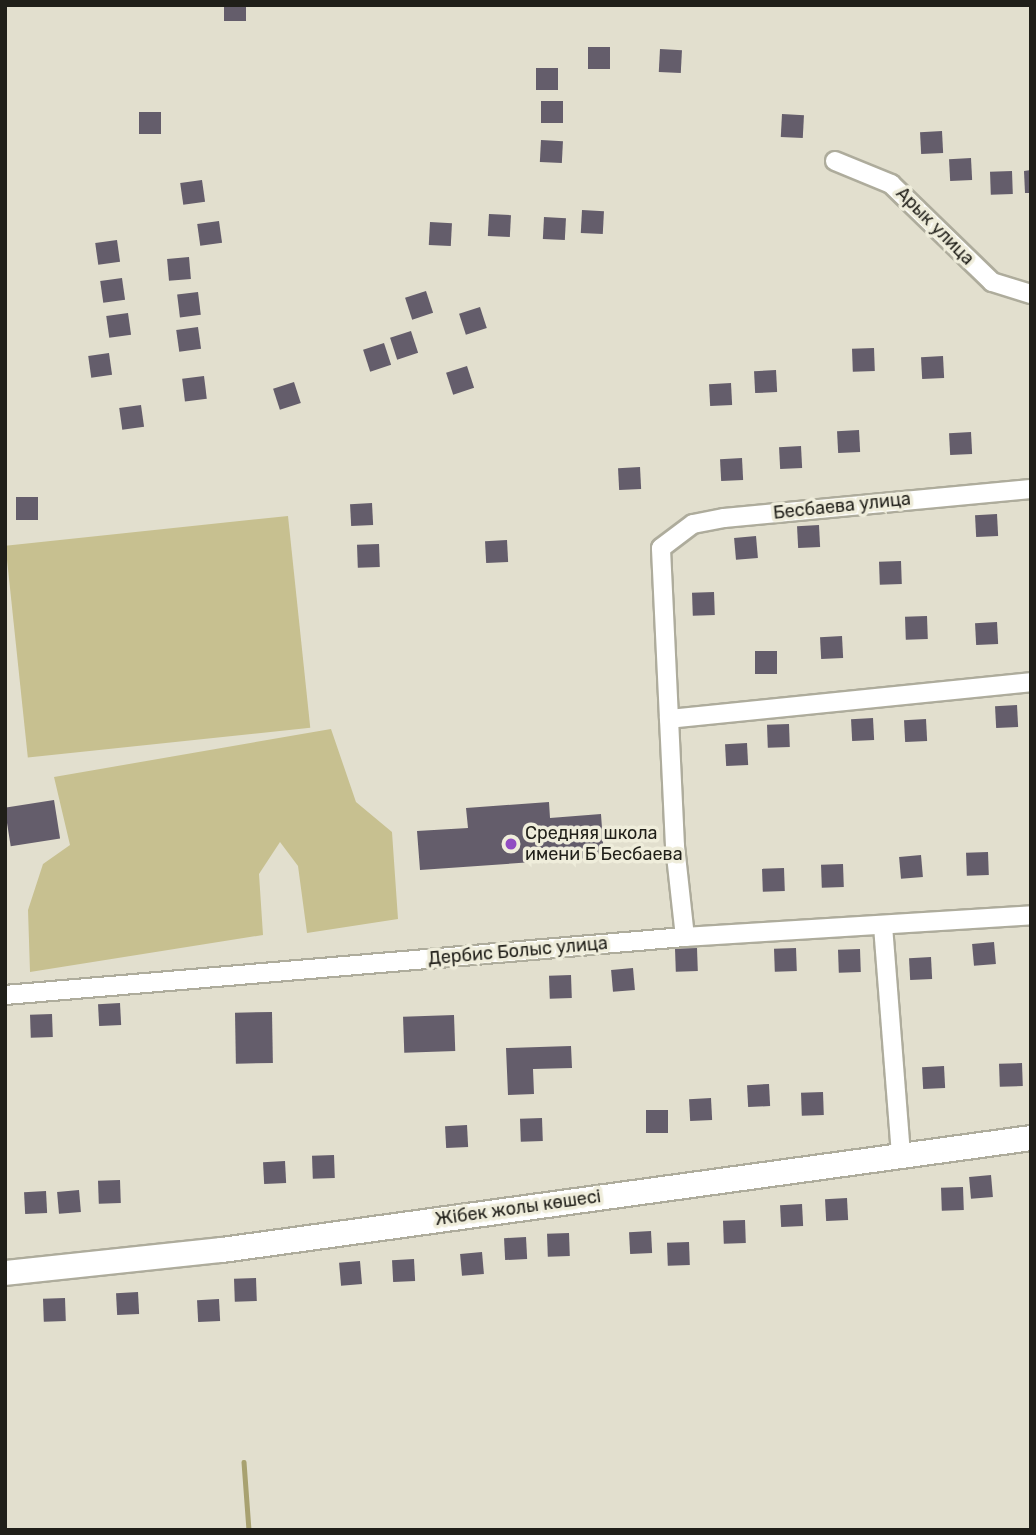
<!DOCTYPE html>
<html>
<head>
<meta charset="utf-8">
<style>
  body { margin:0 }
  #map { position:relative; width:1036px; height:1535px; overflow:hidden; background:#e2dfce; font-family:Rubik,sans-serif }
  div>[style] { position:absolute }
  .green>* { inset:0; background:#c7c090; transform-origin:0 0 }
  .stream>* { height:4.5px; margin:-2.25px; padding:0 2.25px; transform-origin:2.25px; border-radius:2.25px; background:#a8a170 }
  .building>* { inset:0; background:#645d6b; transform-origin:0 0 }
  .roads { filter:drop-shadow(2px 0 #aeac9c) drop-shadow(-2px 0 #aeac9c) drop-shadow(0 2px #aeac9c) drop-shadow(0 -2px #aeac9c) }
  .street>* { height:18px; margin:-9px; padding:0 9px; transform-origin:9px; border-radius:9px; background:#fff }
  .secondary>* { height:24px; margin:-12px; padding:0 12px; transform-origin:12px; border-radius:12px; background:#fff }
  .dots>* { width:19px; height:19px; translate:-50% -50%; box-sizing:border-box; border:4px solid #efeddb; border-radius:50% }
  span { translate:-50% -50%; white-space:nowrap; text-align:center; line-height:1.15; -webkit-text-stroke:7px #efeddb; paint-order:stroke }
  .street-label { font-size:18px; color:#201f19 }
  .poi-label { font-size:18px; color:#201f19 }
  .left { translate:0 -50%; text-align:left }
  .frame { position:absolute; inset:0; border:7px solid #201f19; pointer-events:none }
</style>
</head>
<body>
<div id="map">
  <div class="green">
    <div style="left:288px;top:516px;width:213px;height:284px;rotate:84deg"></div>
    <div style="clip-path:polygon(331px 729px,356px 802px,392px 832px,398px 919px,307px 933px,298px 866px,280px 842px,259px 874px,263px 935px,30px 972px,28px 910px,43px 864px,70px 845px,54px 777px)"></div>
  </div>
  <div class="stream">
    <div style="left:244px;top:1462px;width:68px;rotate:85.8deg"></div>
  </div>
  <div class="building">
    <div style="left:224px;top:5px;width:22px;height:16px"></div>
    <div style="left:588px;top:47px;width:22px;height:22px"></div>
    <div style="left:660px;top:49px;width:22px;height:23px;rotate:3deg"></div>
    <div style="left:536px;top:68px;width:22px;height:22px"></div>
    <div style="left:541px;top:101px;width:22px;height:22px"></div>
    <div style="left:139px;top:112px;width:22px;height:22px"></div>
    <div style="left:782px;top:114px;width:22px;height:23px;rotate:3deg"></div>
    <div style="left:942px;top:131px;width:22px;height:22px;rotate:87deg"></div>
    <div style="left:541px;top:140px;width:22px;height:22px;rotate:3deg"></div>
    <div style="left:971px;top:158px;width:22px;height:22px;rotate:87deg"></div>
    <div style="clip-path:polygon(1031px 170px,1031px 193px,1025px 193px,1024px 171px)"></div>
    <div style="left:1012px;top:171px;width:23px;height:22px;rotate:88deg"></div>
    <div style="left:202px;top:180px;width:22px;height:22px;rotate:82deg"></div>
    <div style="left:582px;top:210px;width:22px;height:23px;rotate:3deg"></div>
    <div style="left:489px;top:214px;width:22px;height:22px;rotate:3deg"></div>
    <div style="left:544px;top:217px;width:22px;height:22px;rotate:3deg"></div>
    <div style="left:219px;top:221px;width:22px;height:22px;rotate:82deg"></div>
    <div style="left:430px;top:222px;width:22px;height:23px;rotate:3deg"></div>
    <div style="left:117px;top:240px;width:22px;height:22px;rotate:82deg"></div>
    <div style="left:189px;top:257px;width:22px;height:22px;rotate:85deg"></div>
    <div style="left:122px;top:278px;width:22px;height:22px;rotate:82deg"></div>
    <div style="left:426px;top:291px;width:23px;height:22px;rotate:72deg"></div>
    <div style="left:198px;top:292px;width:23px;height:21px;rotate:83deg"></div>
    <div style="left:480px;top:307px;width:22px;height:22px;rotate:72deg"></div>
    <div style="left:128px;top:313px;width:22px;height:22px;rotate:82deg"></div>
    <div style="left:198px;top:327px;width:22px;height:22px;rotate:82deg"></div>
    <div style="left:411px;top:331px;width:23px;height:22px;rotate:72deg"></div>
    <div style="left:384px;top:343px;width:23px;height:22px;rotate:72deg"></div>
    <div style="left:874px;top:348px;width:23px;height:22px;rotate:88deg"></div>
    <div style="left:109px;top:353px;width:22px;height:21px;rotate:82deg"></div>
    <div style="left:943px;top:356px;width:22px;height:22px;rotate:87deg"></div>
    <div style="left:467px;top:366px;width:23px;height:22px;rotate:72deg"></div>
    <div style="left:776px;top:370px;width:22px;height:22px;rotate:87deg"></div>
    <div style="left:204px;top:376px;width:23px;height:22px;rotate:83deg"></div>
    <div style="left:294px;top:382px;width:22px;height:22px;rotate:72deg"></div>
    <div style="left:731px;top:383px;width:22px;height:22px;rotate:87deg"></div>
    <div style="left:141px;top:405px;width:22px;height:22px;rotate:82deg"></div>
    <div style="left:859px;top:430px;width:22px;height:22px;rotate:87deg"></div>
    <div style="left:971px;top:432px;width:22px;height:22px;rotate:87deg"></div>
    <div style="left:801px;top:446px;width:22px;height:22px;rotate:87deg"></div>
    <div style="left:742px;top:458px;width:22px;height:22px;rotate:87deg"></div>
    <div style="left:640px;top:467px;width:22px;height:22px;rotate:87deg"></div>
    <div style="left:16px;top:497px;width:22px;height:23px"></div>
    <div style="left:372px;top:503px;width:22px;height:22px;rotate:87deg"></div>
    <div style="left:997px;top:514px;width:22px;height:22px;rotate:87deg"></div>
    <div style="left:819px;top:525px;width:22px;height:22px;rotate:87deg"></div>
    <div style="left:756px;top:536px;width:22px;height:22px;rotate:85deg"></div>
    <div style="left:507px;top:540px;width:22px;height:22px;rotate:87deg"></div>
    <div style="left:379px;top:544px;width:23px;height:22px;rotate:88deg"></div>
    <div style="left:901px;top:561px;width:23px;height:22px;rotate:88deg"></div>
    <div style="left:714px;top:592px;width:23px;height:22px;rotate:88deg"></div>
    <div style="left:927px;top:616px;width:23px;height:22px;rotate:88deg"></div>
    <div style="left:997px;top:622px;width:22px;height:22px;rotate:87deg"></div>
    <div style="left:842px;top:636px;width:22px;height:22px;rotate:87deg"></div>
    <div style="left:755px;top:651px;width:22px;height:23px"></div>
    <div style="left:1017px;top:705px;width:22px;height:22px;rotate:87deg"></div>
    <div style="left:873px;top:718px;width:22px;height:22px;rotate:87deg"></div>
    <div style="left:926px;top:719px;width:22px;height:22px;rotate:87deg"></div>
    <div style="left:789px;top:724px;width:23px;height:22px;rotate:88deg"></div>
    <div style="left:747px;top:743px;width:22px;height:22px;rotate:87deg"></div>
    <div style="left:54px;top:800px;width:39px;height:50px;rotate:81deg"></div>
    <div style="clip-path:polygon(549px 802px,550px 818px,601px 814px,604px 857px,420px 870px,417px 831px,468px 828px,466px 808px)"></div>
    <div style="left:988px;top:852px;width:23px;height:22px;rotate:88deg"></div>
    <div style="left:921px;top:855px;width:22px;height:22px;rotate:85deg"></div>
    <div style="left:843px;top:864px;width:23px;height:22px;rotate:88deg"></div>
    <div style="left:784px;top:868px;width:23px;height:22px;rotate:88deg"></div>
    <div style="left:994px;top:942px;width:22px;height:22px;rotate:85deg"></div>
    <div style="left:697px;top:948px;width:23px;height:22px;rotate:88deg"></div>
    <div style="left:796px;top:948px;width:23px;height:22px;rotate:88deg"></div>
    <div style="left:860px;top:949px;width:23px;height:22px;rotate:88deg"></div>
    <div style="left:931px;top:957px;width:22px;height:22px;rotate:87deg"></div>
    <div style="left:633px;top:968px;width:22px;height:22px;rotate:85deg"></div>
    <div style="left:571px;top:975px;width:23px;height:22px;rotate:88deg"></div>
    <div style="left:120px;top:1003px;width:22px;height:22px;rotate:87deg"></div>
    <div style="left:272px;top:1012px;width:51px;height:37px;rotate:89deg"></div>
    <div style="left:52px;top:1014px;width:23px;height:22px;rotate:88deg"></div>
    <div style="left:454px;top:1015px;width:36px;height:51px;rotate:88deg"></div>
    <div style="clip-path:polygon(571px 1046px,572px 1068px,533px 1069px,534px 1094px,508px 1095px,506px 1048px)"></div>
    <div style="left:1022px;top:1063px;width:23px;height:23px;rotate:88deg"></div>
    <div style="left:944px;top:1066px;width:22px;height:22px;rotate:87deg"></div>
    <div style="left:769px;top:1084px;width:22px;height:22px;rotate:87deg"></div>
    <div style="left:823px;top:1092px;width:23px;height:22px;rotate:88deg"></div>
    <div style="left:711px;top:1098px;width:22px;height:22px;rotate:87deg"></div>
    <div style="left:646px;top:1110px;width:22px;height:23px"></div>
    <div style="left:542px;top:1118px;width:23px;height:22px;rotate:88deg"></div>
    <div style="left:467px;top:1125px;width:22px;height:22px;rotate:87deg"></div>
    <div style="left:334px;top:1155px;width:23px;height:22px;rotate:88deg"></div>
    <div style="left:285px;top:1161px;width:22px;height:22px;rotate:87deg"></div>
    <div style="left:991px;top:1175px;width:22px;height:22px;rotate:85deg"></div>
    <div style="left:120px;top:1180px;width:23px;height:22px;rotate:88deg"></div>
    <div style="left:963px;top:1187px;width:23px;height:22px;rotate:88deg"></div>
    <div style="left:79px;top:1190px;width:22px;height:22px;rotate:85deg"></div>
    <div style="left:46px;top:1191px;width:22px;height:22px;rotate:87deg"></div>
    <div style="left:847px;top:1198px;width:22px;height:22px;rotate:87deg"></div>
    <div style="left:802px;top:1204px;width:22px;height:22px;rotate:87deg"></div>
    <div style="left:745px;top:1220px;width:23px;height:22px;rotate:88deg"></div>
    <div style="left:651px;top:1231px;width:22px;height:22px;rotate:87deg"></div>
    <div style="left:569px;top:1233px;width:23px;height:22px;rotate:88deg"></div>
    <div style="left:526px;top:1237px;width:22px;height:22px;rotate:87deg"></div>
    <div style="left:689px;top:1242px;width:23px;height:22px;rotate:88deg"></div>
    <div style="left:482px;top:1252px;width:22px;height:22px;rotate:85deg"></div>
    <div style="left:414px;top:1259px;width:22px;height:22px;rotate:87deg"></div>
    <div style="left:360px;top:1261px;width:23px;height:21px;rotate:85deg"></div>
    <div style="left:256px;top:1278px;width:23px;height:22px;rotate:88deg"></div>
    <div style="left:138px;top:1292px;width:22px;height:22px;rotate:87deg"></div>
    <div style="left:65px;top:1298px;width:23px;height:22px;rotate:88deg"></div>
    <div style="left:219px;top:1299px;width:22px;height:22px;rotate:87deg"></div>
  </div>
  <div class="roads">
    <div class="street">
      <div style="left:835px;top:161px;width:61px;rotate:22.3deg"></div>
      <div style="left:891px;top:184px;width:141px;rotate:44.1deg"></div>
      <div style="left:992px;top:282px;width:41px;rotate:17.1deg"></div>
      <div style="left:669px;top:719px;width:364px;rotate:-5.8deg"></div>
      <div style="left:883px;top:926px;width:230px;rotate:85.5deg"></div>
      <div style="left:685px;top:937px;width:92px;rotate:-96.3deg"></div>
      <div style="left:675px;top:846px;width:298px;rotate:-92.7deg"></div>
      <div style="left:661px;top:548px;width:40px;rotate:-37deg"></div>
      <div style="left:693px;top:524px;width:32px;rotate:-11deg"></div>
      <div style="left:724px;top:518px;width:308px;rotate:-5.4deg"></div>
      <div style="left:5px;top:995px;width:682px;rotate:-4.88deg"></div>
      <div style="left:685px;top:937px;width:347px;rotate:-3.6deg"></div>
    </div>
    <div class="secondary">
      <div style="left:5px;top:1273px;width:218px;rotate:-6.1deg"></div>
      <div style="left:222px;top:1250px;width:817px;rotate:-7.88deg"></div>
    </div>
  </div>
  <div class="dots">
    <div style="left:511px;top:844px;background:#914dc2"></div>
  </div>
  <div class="street-label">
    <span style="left:935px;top:226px;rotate:45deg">Арык улица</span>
    <span style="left:842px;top:506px;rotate:-6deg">Бесбаева улица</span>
    <span style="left:518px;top:951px;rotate:-5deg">Дербис Болыс улица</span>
    <span style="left:518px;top:1208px;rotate:-8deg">Жібек жолы көшесі</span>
  </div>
  <div class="poi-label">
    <span class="left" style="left:525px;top:844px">Средняя школа<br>имени Б Бесбаева</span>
  </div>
  <div class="frame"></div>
</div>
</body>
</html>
